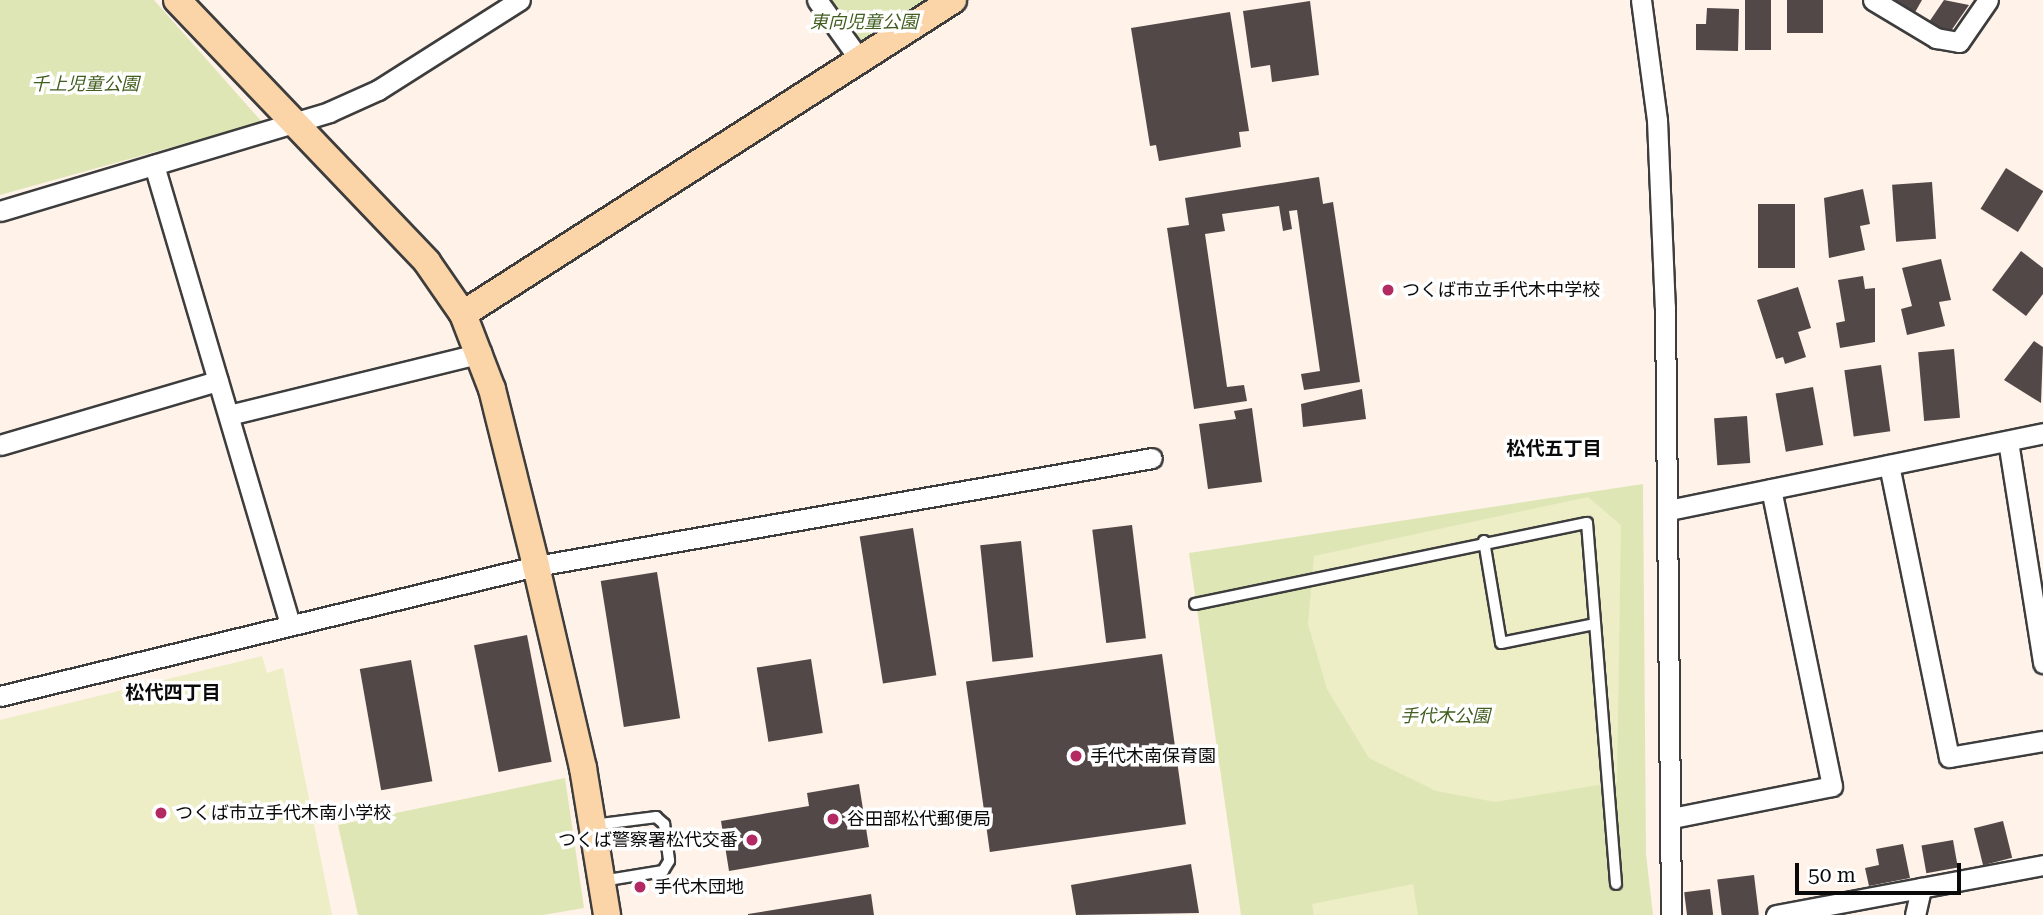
<!DOCTYPE html>
<html>
<head>
<meta charset="utf-8">
<style>
  body { margin:0 }
  #map { position:relative; width:2043px; height:915px; overflow:hidden; background:#fef2e9; font-family:"Roboto Serif","Noto Sans JP",serif }
  div>[style] { position:absolute }
  .green>* { inset:0; background:#dfe6b5 }
  .pitch>* { inset:0; background:#ededc6 }
  .building>* { inset:0; background:#524847; transform-origin:0 0 }
  .roads { filter:drop-shadow(2px 0 #3d3d3d) drop-shadow(-2px 0 #3d3d3d) drop-shadow(0 2px #3d3d3d) drop-shadow(0 -2px #3d3d3d) }
  .lane>* { height:10px; margin:-5px; padding:0 5px; transform-origin:5px; border-radius:5px; background:#fff }
  .street>* { height:19px; margin:-9.5px; padding:0 9.5px; transform-origin:9.5px; border-radius:9.5px; background:#fff }
  .secondary>* { height:26px; margin:-13px; padding:0 13px; transform-origin:13px; border-radius:13px; background:#fbd4a7 }
  .dots>* { width:19px; height:19px; translate:-50% -50%; box-sizing:border-box; border:4px solid #fff; border-radius:50% }
  span { translate:-50% -50%; white-space:nowrap; text-align:center; line-height:1.15; -webkit-text-stroke:7px #fff; paint-order:stroke }
  .park-label { font-size:18px; color:#425e1f; font-style:italic }
  .poi-label { font-size:18px; color:#0a0a0a }
  .left { translate:0 -50%; text-align:left }
  .right { translate:-100% -50%; text-align:right }
  .neighbourhood-label { font-size:19px; color:#0a0a0a; font-weight:700 }
  .scale { position:absolute; left:1795px; top:863px; width:166px; height:32px; box-sizing:border-box; border:4px solid #0a0a0a; border-top:0; padding-left:9px; font-size:21px; line-height:24px; white-space:nowrap; color:#0a0a0a; -webkit-text-stroke:5px #fff; paint-order:stroke }
</style>
</head>
<body>
<div id="map">
  <div class="green">
    <div style="clip-path:polygon(0 0,154px 0,262px 122px,0 195px)"></div>
    <div style="clip-path:polygon(823px 0,934px 0,859px 52px)"></div>
    <div style="clip-path:polygon(1643px 484px,1646px 854px,1653px 915px,1241px 915px,1189px 553px)"></div>
    <div style="clip-path:polygon(565px 778px,584px 908px,543px 915px,358px 915px,338px 825px)"></div>
  </div>
  <div class="pitch">
    <div style="clip-path:polygon(1588px 497px,1621px 525px,1617px 782px,1495px 802px,1436px 791px,1369px 758px,1327px 689px,1308px 624px,1314px 556px)"></div>
    <div style="clip-path:polygon(262px 656px,267px 673px,283px 668px,332px 915px,0 915px,0 720px)"></div>
    <div style="clip-path:polygon(1413px 884px,1418px 915px,1314px 915px,1312px 904px)"></div>
  </div>
  <div class="building">
    <div style="left:1745px;top:0;width:26px;height:50px"></div>
    <div style="left:1787px;top:0;width:36px;height:33px"></div>
    <div style="clip-path:polygon(1890px 0,1922px 0,1914px 14px)"></div>
    <div style="clip-path:polygon(1944px 0,1969px 5px,1946px 38px,1927px 25px)"></div>
    <div style="clip-path:polygon(1310px 1px,1319px 75px,1272px 82px,1270px 65px,1251px 68px,1243px 11px)"></div>
    <div style="clip-path:polygon(1707px 8px,1739px 9px,1738px 51px,1696px 50px,1696px 24px,1706px 24px)"></div>
    <div style="clip-path:polygon(1230px 12px,1249px 131px,1239px 132px,1241px 147px,1159px 161px,1156px 145px,1150px 146px,1131px 28px)"></div>
    <div style="left:2006px;top:168px;width:44px;height:48px;rotate:32deg"></div>
    <div style="clip-path:polygon(1319px 177px,1323px 204px,1333px 202px,1360px 382px,1304px 390px,1301px 374px,1320px 371px,1297px 210px,1289px 211px,1292px 229px,1283px 231px,1279px 206px,1222px 214px,1225px 231px,1205px 234px,1227px 387px,1244px 385px,1247px 401px,1194px 409px,1167px 228px,1189px 225px,1185px 198px)"></div>
    <div style="left:1932px;top:182px;width:57px;height:40px;rotate:86deg"></div>
    <div style="clip-path:polygon(1863px 189px,1870px 224px,1860px 226px,1865px 250px,1829px 258px,1824px 198px)"></div>
    <div style="left:1758px;top:204px;width:37px;height:64px"></div>
    <div style="clip-path:polygon(2021px 251px,2043px 268px,2043px 294px,2026px 316px,1992px 290px)"></div>
    <div style="clip-path:polygon(1941px 259px,1951px 300px,1939px 302px,1945px 326px,1907px 335px,1901px 309px,1912px 306px,1902px 268px)"></div>
    <div style="clip-path:polygon(1863px 276px,1865px 289px,1875px 288px,1875px 342px,1840px 348px,1836px 323px,1845px 321px,1838px 280px)"></div>
    <div style="clip-path:polygon(1798px 287px,1811px 328px,1798px 332px,1806px 357px,1785px 364px,1783px 357px,1776px 359px,1757px 300px)"></div>
    <div style="clip-path:polygon(2034px 341px,2043px 347px,2041px 403px,2004px 380px)"></div>
    <div style="left:1954px;top:349px;width:69px;height:36px;rotate:85deg"></div>
    <div style="left:1881px;top:365px;width:67px;height:37px;rotate:82deg"></div>
    <div style="left:1813px;top:387px;width:59px;height:38px;rotate:80deg"></div>
    <div style="clip-path:polygon(1362px 389px,1366px 419px,1303px 427px,1301px 404px)"></div>
    <div style="clip-path:polygon(1252px 408px,1262px 482px,1208px 489px,1199px 424px,1236px 419px,1234px 411px)"></div>
    <div style="left:1747px;top:416px;width:47px;height:33px;rotate:86deg"></div>
    <div style="left:1132px;top:525px;width:114px;height:40px;rotate:83deg"></div>
    <div style="left:913px;top:528px;width:149px;height:54px;rotate:81deg"></div>
    <div style="left:1021px;top:541px;width:117px;height:41px;rotate:84deg"></div>
    <div style="left:657px;top:572px;width:148px;height:57px;rotate:81deg"></div>
    <div style="left:527px;top:635px;width:129px;height:54px;rotate:79deg"></div>
    <div style="left:1162px;top:654px;width:172px;height:198px;rotate:82deg"></div>
    <div style="left:811px;top:659px;width:75px;height:55px;rotate:81deg"></div>
    <div style="left:411px;top:660px;width:123px;height:52px;rotate:80deg"></div>
    <div style="clip-path:polygon(859px 784px,869px 847px,729px 871px,721px 821px,809px 806px,807px 793px)"></div>
    <div style="left:2003px;top:821px;width:38px;height:30px;rotate:76deg"></div>
    <div style="left:1953px;top:840px;width:28px;height:32px;rotate:80deg"></div>
    <div style="clip-path:polygon(1903px 844px,1910px 878px,1869px 886px,1865px 868px,1879px 865px,1876px 849px)"></div>
    <div style="clip-path:polygon(1191px 864px,1199px 913px,1076px 915px,1071px 885px)"></div>
    <div style="left:1754px;top:875px;width:40px;height:37px;rotate:83deg"></div>
    <div style="left:1710px;top:889px;width:26px;height:26px;rotate:83deg"></div>
    <div style="clip-path:polygon(871px 894px,874px 915px,748px 915px,748px 914px)"></div>
  </div>
  <div class="roads">
    <div class="lane">
      <div style="left:1484px;top:541px;width:103px;rotate:80.5deg"></div>
      <div style="left:1501px;top:643px;width:95px;rotate:-11.5deg"></div>
      <div style="left:1195px;top:604px;width:400px;rotate:-11.7deg"></div>
      <div style="left:1587px;top:523px;width:362px;rotate:85.4deg"></div>
      <div style="left:593px;top:825px;width:64px;rotate:-7.2deg"></div>
      <div style="left:656px;top:817px;width:11px;rotate:41deg"></div>
      <div style="left:664px;top:824px;width:37px;rotate:82deg"></div>
      <div style="left:669px;top:861px;width:12px;rotate:121deg"></div>
      <div style="left:663px;top:871px;width:62px;rotate:170.7deg"></div>
    </div>
    <div class="street">
      <div style="left:817px;top:0;width:74px;rotate:54.4deg"></div>
      <div style="left:1641px;top:0;width:121px;rotate:82.4deg"></div>
      <div style="left:1657px;top:120px;width:187px;rotate:87.6deg"></div>
      <div style="left:1665px;top:307px;width:608px;rotate:89.43deg"></div>
      <div style="left:1873px;top:0;width:74px;rotate:31.1deg"></div>
      <div style="left:1936px;top:38px;width:23px;rotate:10deg"></div>
      <div style="left:1959px;top:42px;width:51px;rotate:-55.4deg"></div>
      <div style="left:154px;top:165px;width:479px;rotate:73.5deg"></div>
      <div style="left:0;top:211px;width:344px;rotate:-16.7deg"></div>
      <div style="left:329px;top:112px;width:54px;rotate:-24.2deg"></div>
      <div style="left:378px;top:90px;width:168px;rotate:-32.4deg"></div>
      <div style="left:229px;top:415px;width:260px;rotate:-13.8deg"></div>
      <div style="left:2008px;top:441px;width:225px;rotate:81deg"></div>
      <div style="left:0;top:445px;width:227px;rotate:-16.4deg"></div>
      <div style="left:1889px;top:465px;width:298px;rotate:78.4deg"></div>
      <div style="left:1949px;top:757px;width:95px;rotate:-9.7deg"></div>
      <div style="left:1669px;top:510px;width:382px;rotate:-11.6deg"></div>
      <div style="left:0;top:696px;width:552px;rotate:-13.63deg"></div>
      <div style="left:536px;top:566px;width:625px;rotate:-9.94deg"></div>
      <div style="left:1672px;top:818px;width:163px;rotate:-11.3deg"></div>
      <div style="left:1832px;top:786px;width:303px;rotate:-101.6deg"></div>
      <div style="left:1776px;top:915px;width:272px;rotate:-10.6deg"></div>
      <div style="left:1915px;top:915px;width:28px;rotate:-77deg"></div>
    </div>
    <div class="secondary">
      <div style="left:177px;top:0;width:362px;rotate:46.3deg"></div>
      <div style="left:427px;top:262px;width:63px;rotate:55.3deg"></div>
      <div style="left:463px;top:314px;width:80px;rotate:68.9deg"></div>
      <div style="left:492px;top:389px;width:182px;rotate:76deg"></div>
      <div style="left:536px;top:566px;width:207px;rotate:76.9deg"></div>
      <div style="left:583px;top:768px;width:149px;rotate:80.7deg"></div>
      <div style="left:463px;top:314px;width:582px;rotate:-32.65deg"></div>
    </div>
  </div>
  <div class="dots">
    <div style="left:1388px;top:290px;background:#b22a61"></div>
    <div style="left:1076px;top:756px;background:#b22a61"></div>
    <div style="left:161px;top:813px;background:#b22a61"></div>
    <div style="left:833px;top:819px;background:#b22a61"></div>
    <div style="left:752px;top:840px;background:#b22a61"></div>
    <div style="left:640px;top:887px;background:#b22a61"></div>
  </div>
  <div class="park-label">
    <span style="left:864px;top:22px">東向児童公園</span>
    <span style="left:85px;top:84px">千上児童公園</span>
    <span style="left:1445px;top:716px">手代木公園</span>
  </div>
  <div class="poi-label">
    <span class="left" style="left:1402px;top:290px">つくば市立手代木中学校</span>
    <span class="left" style="left:1090px;top:756px">手代木南保育園</span>
    <span class="left" style="left:175px;top:813px">つくば市立手代木南小学校</span>
    <span class="left" style="left:847px;top:819px">谷田部松代郵便局</span>
    <span class="right" style="left:738px;top:840px">つくば警察署松代交番</span>
    <span class="left" style="left:654px;top:887px">手代木団地</span>
  </div>
  <div class="neighbourhood-label">
    <span style="left:1554px;top:449px">松代五丁目</span>
    <span style="left:173px;top:693px">松代四丁目</span>
  </div>
  <div class="scale">50 m</div>
</div>
</body>
</html>
